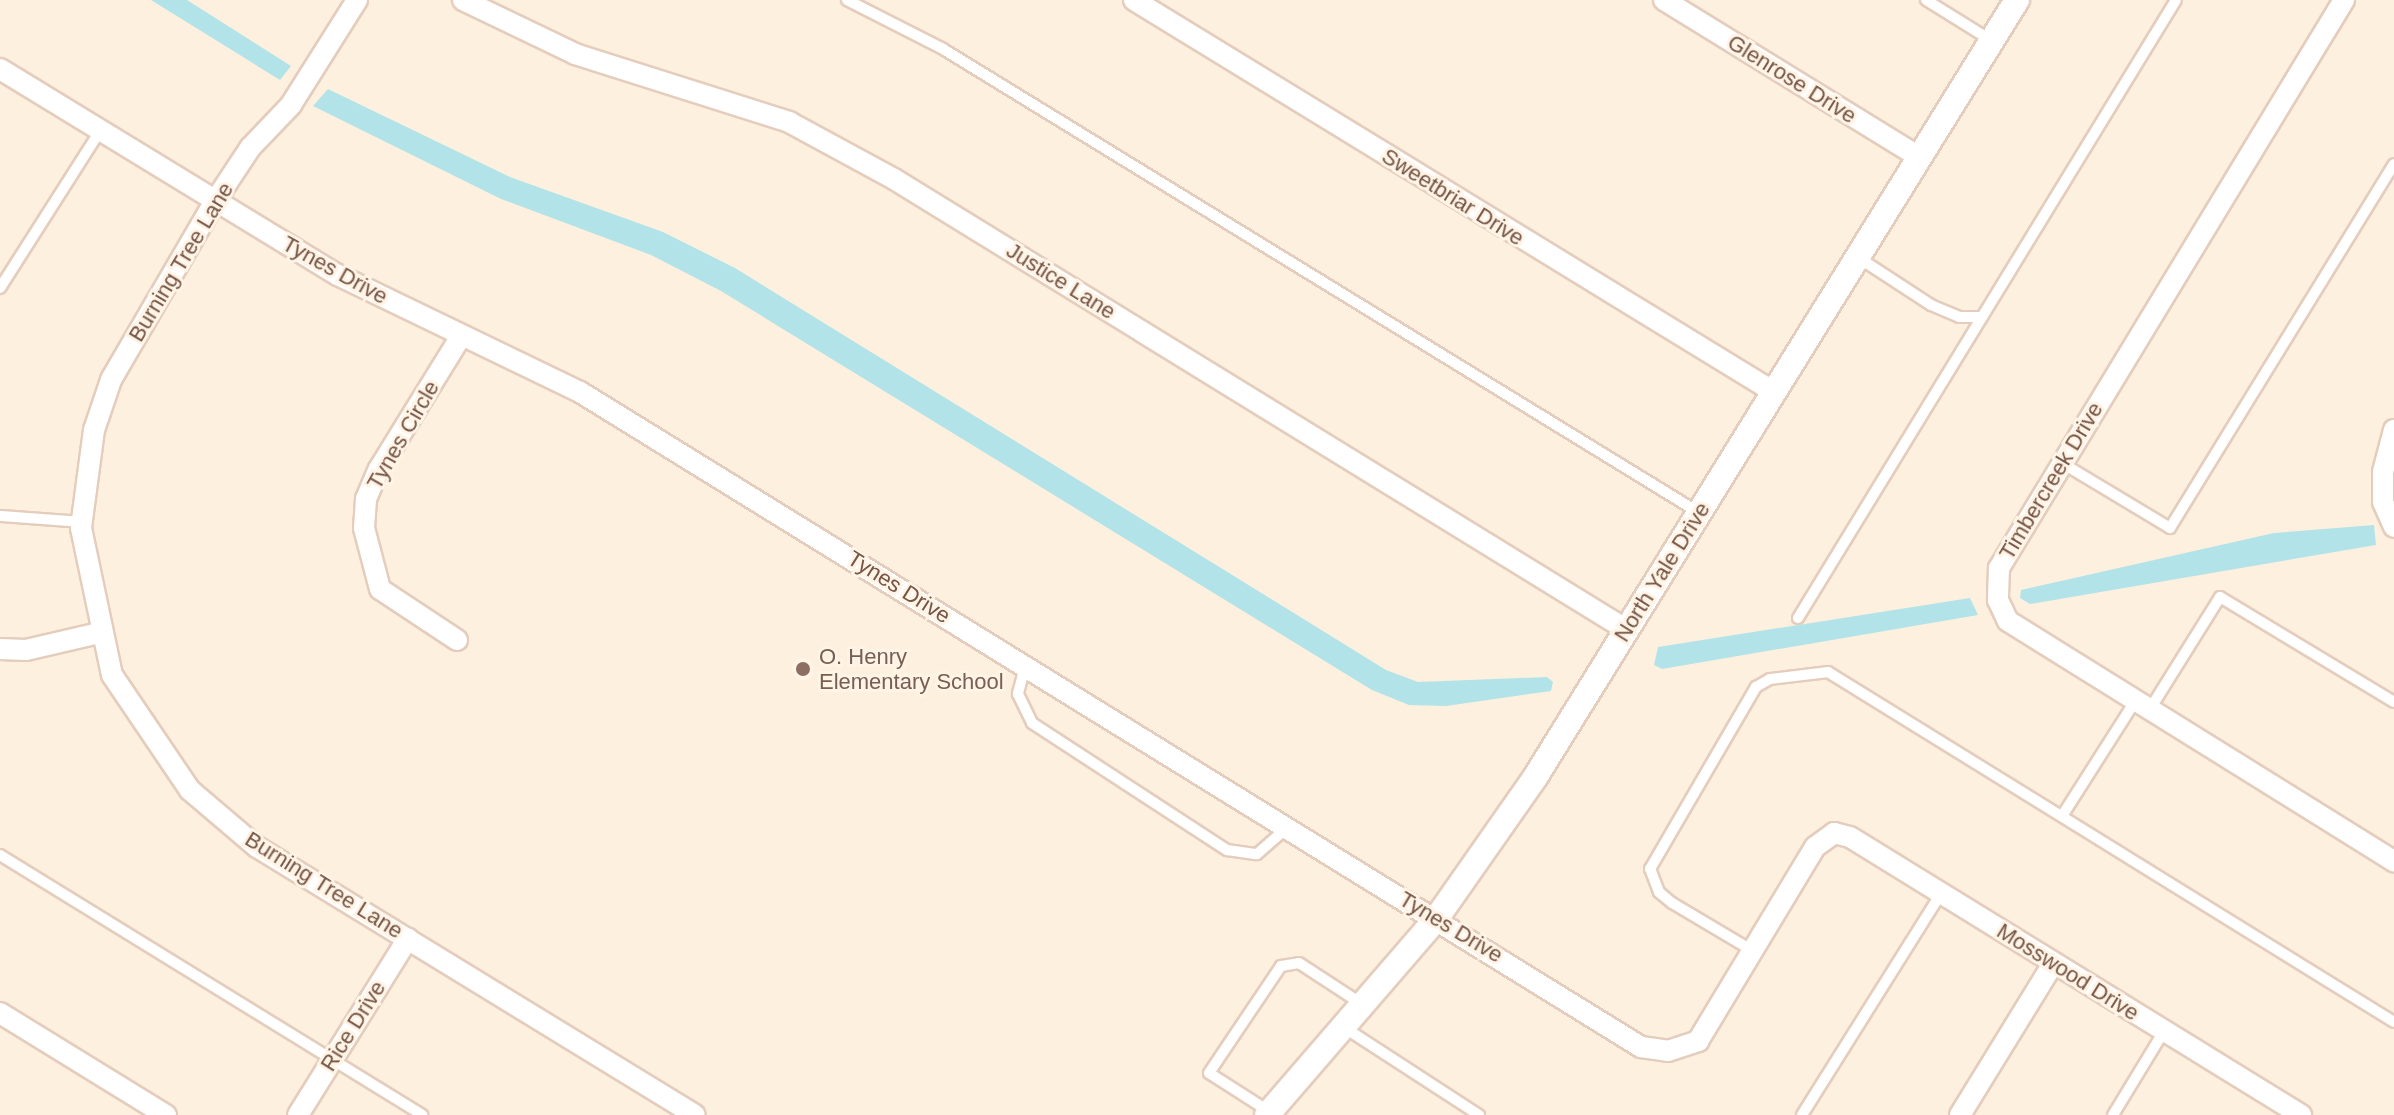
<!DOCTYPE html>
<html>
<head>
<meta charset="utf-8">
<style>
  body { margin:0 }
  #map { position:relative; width:2394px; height:1115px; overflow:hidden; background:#fef0de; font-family:Helvetica,sans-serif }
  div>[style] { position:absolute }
  .water>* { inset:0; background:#b2e3e8 }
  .roads { filter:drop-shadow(2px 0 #e4cdbd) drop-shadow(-2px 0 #e4cdbd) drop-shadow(0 2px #e4cdbd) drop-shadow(0 -2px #e4cdbd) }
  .service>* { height:10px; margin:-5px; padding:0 5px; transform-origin:5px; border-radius:5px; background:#fff }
  .minor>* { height:20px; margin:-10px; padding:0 10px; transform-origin:10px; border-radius:10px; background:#fff }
  .tertiary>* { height:24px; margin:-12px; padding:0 12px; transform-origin:12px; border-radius:12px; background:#fff }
  .dots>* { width:22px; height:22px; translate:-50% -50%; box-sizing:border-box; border:4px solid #fff4e6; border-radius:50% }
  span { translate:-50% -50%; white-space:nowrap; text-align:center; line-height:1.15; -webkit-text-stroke:6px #fff4e6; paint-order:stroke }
  .street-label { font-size:22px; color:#755445 }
  .education-label { font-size:22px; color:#785e54 }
  .left { translate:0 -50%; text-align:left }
</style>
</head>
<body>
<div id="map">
  <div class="water">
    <div style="clip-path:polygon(151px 0,187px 0,291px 66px,280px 80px)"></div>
    <div style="clip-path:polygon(328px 89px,510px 177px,663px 232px,735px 268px,1386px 670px,1418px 682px,1547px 677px,1553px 682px,1551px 691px,1446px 706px,1409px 705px,1372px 690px,721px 291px,651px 255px,501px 199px,313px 106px)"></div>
    <div style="clip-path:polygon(2374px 525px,2376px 545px,2030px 604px,2020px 598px,2021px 590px,2274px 533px)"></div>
    <div style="clip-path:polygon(1970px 598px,1978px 615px,1662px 669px,1654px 665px,1658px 647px)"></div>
  </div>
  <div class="roads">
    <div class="service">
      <div style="left:847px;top:0;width:108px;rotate:27deg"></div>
      <div style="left:943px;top:49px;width:886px;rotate:31.52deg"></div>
      <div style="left:1926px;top:0;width:78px;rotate:31.8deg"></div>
      <div style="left:1859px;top:258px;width:86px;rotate:33.1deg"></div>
      <div style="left:1931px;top:305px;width:30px;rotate:23deg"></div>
      <div style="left:1959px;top:317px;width:23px"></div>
      <div style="left:0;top:288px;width:186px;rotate:-57.5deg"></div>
      <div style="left:2062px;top:463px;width:126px;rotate:31deg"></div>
      <div style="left:2170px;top:528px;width:427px;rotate:-58.4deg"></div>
      <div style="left:0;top:516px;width:81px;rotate:4.2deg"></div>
      <div style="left:1798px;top:618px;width:724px;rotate:-58.55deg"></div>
      <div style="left:1025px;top:667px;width:28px;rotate:105deg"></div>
      <div style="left:1018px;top:694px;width:32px;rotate:64deg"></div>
      <div style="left:1032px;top:723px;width:233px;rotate:33.1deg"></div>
      <div style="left:1227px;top:850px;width:30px;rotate:8deg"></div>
      <div style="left:1257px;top:854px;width:43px;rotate:-41.2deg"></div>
      <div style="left:2150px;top:709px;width:132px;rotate:-58deg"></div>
      <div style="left:2220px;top:597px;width:203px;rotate:31.1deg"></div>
      <div style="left:2062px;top:816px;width:138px;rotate:-57.5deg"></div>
      <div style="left:0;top:855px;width:496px;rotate:31.6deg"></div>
      <div style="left:1753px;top:951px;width:94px;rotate:-149.3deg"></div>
      <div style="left:1672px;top:903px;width:17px;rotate:-140deg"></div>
      <div style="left:1659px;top:892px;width:25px;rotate:-111deg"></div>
      <div style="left:1650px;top:869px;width:211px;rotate:-59.8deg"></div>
      <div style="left:1756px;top:687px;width:16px;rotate:-30deg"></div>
      <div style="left:1770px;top:679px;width:58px;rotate:-6.9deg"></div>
      <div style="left:1828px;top:672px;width:665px;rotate:31.73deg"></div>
      <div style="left:1345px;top:1028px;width:160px;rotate:33deg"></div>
      <div style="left:1270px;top:1112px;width:72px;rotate:-147.4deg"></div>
      <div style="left:1209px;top:1073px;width:129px;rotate:-56.1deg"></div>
      <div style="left:1281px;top:966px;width:18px;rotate:-9deg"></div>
      <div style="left:1299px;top:963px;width:75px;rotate:33.1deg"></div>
      <div style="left:1802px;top:1115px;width:262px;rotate:-57.9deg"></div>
      <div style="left:2113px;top:1115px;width:98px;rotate:-58.7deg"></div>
    </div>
    <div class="minor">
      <div style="left:357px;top:0;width:124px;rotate:122.2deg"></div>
      <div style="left:291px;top:105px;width:59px;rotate:133.6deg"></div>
      <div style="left:250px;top:148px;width:64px;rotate:123.4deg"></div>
      <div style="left:215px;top:201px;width:207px;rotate:120.2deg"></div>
      <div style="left:111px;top:380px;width:53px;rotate:108.8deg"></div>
      <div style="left:94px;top:430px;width:99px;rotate:97.6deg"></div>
      <div style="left:81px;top:528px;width:150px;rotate:78.1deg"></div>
      <div style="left:112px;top:675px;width:139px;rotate:55.9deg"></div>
      <div style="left:190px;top:790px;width:88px;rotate:40.4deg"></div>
      <div style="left:257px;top:847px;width:513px;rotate:31.46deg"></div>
      <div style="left:463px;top:0;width:124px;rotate:25.7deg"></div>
      <div style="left:575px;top:54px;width:225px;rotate:17.6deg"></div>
      <div style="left:789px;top:122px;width:119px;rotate:28.5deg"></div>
      <div style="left:894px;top:179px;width:861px;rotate:31.6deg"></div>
      <div style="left:1134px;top:0;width:751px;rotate:31.49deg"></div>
      <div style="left:1664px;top:0;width:299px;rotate:31.6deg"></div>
      <div style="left:2344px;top:0;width:665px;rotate:121.27deg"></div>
      <div style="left:1999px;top:568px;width:32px;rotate:92deg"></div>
      <div style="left:1998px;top:600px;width:23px;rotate:65deg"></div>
      <div style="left:2008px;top:621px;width:455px;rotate:31.9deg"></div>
      <div style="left:0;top:69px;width:396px;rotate:31.4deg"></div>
      <div style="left:338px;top:275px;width:269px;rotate:25.8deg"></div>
      <div style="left:580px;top:392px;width:1247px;rotate:31.69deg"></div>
      <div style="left:1641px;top:1047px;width:27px;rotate:8deg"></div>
      <div style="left:1668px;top:1051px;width:32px;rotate:-18deg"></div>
      <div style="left:1698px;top:1041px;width:227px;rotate:-58.9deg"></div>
      <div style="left:1815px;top:847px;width:24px;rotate:-36deg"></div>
      <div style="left:1834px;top:833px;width:16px;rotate:14deg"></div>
      <div style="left:1850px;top:837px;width:530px;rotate:31.65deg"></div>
      <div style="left:2394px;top:430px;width:43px;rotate:104.7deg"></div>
      <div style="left:2383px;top:472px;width:30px;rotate:90deg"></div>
      <div style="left:2383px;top:502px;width:27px;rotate:66deg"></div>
      <div style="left:457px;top:640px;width:92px;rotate:-146.5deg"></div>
      <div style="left:380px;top:589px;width:63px;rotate:-104.7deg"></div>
      <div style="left:364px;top:528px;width:29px;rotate:-86deg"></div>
      <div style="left:366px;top:499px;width:33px;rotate:-67deg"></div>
      <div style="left:379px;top:469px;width:156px;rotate:-58.3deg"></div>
      <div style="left:0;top:649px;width:26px;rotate:2deg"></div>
      <div style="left:26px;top:650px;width:75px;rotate:-13.1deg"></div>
      <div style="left:0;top:1013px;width:195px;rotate:31.6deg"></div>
      <div style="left:298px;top:1115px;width:208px;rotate:-58.1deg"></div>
      <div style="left:1960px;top:1115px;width:177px;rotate:-58.4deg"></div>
    </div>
    <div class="tertiary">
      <div style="left:1267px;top:1115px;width:259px;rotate:-49.2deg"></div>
      <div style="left:1436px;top:919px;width:174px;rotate:-55deg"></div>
      <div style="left:1536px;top:776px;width:913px;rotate:-58.21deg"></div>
    </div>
  </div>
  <div class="dots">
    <div style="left:803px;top:669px;background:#8d6e63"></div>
  </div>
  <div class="street-label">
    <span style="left:1792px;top:79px;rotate:32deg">Glenrose Drive</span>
    <span style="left:1453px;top:197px;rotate:32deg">Sweetbriar Drive</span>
    <span style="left:181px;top:262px;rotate:-59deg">Burning Tree Lane</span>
    <span style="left:335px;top:270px;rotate:29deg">Tynes Drive</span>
    <span style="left:1061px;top:281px;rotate:32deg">Justice Lane</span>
    <span style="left:403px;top:435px;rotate:-60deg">Tynes Circle</span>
    <span style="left:2051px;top:481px;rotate:-59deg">Timbercreek Drive</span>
    <span style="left:1662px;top:572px;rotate:-58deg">North Yale Drive</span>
    <span style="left:899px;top:587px;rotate:32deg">Tynes Drive</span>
    <span style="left:324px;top:885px;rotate:32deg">Burning Tree Lane</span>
    <span style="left:1451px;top:927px;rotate:31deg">Tynes Drive</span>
    <span style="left:2068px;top:972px;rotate:32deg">Mosswood Drive</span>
    <span style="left:353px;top:1026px;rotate:-58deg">Rice Drive</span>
  </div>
  <div class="education-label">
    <span class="left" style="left:819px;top:669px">O. Henry<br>Elementary School</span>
  </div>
</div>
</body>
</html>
